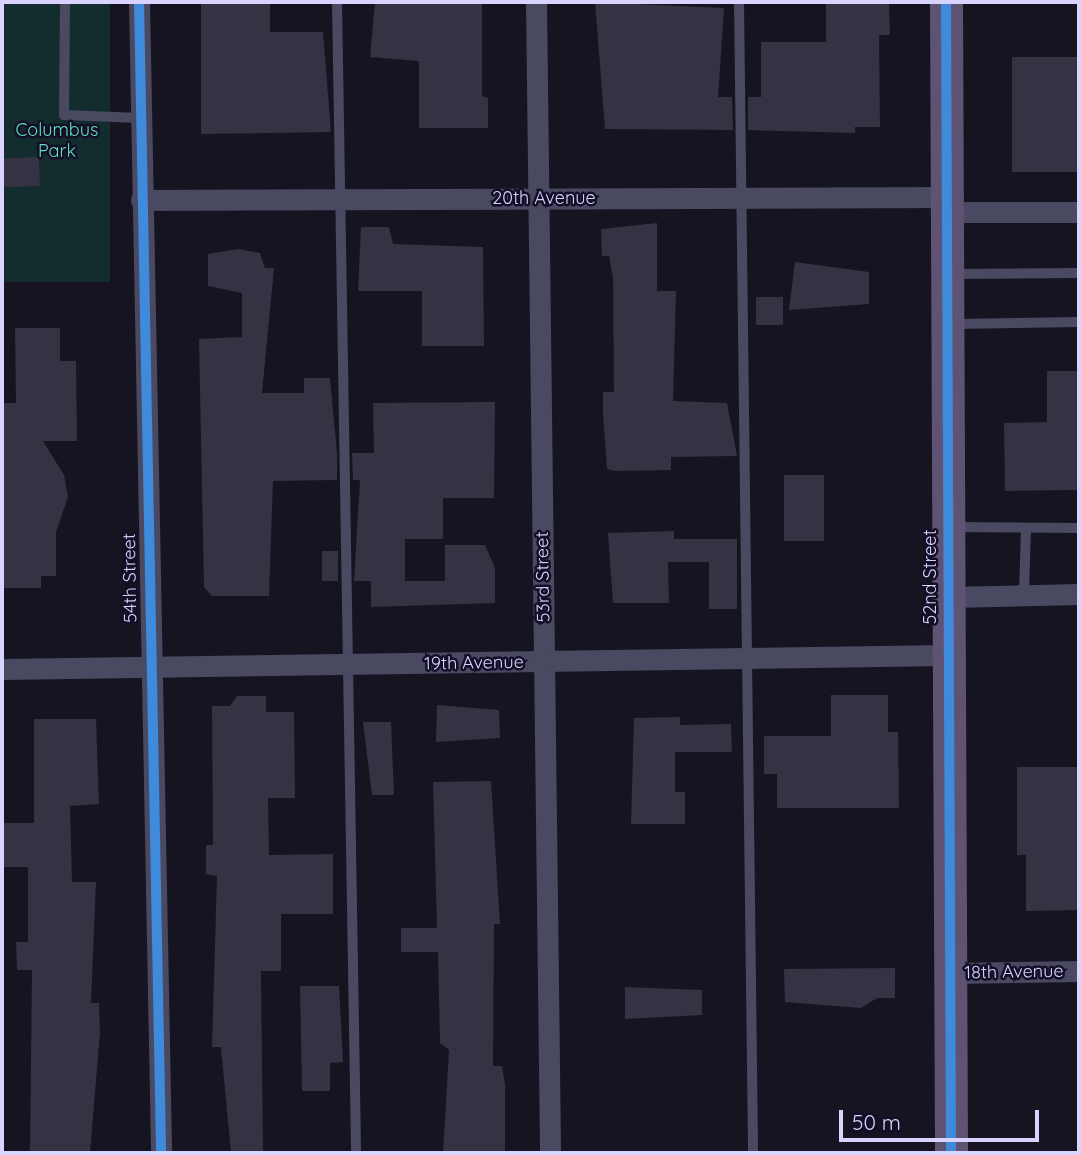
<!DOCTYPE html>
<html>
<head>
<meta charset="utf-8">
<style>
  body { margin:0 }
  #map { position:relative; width:1081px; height:1155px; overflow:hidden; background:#161421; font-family:Quicksand,sans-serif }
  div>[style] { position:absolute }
  .green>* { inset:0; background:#132c2d; transform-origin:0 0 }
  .building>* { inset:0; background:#343243; transform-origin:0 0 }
  .lane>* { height:10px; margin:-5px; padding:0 5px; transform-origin:5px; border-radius:5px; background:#4a4962 }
  .street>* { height:21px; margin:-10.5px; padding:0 10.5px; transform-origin:10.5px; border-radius:10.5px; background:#4a4962 }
  .primary>* { height:33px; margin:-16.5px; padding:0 16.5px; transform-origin:16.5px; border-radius:16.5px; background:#5e5373 }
  .cycleway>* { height:10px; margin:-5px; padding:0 5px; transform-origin:5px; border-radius:5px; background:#408adc }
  span { translate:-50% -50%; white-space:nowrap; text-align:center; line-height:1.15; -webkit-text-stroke:5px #130f26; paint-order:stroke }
  .park-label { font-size:18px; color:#5fe0c0 }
  .street-label { font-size:18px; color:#d9d4ff }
  .frame { position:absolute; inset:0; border:4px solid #d9d4ff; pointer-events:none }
  .scale { position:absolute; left:839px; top:1110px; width:200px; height:32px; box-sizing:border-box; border:4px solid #d9d4ff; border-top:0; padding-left:9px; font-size:21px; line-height:24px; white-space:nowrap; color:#d9d4ff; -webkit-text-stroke:5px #130f26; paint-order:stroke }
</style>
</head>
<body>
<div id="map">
  <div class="green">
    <div style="left:2px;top:2px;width:108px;height:280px"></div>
  </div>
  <div class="building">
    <div style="clip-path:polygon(201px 2px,270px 2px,270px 32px,323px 32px,331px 132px,201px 134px)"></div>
    <div style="clip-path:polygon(375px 2px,482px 2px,482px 96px,488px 98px,488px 128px,419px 128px,419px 61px,370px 57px)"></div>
    <div style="clip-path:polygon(595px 2px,724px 8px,718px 97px,732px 97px,733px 130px,605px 129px)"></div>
    <div style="clip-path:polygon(826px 2px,889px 2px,890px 35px,879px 35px,880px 127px,855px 127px,855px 133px,748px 130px,748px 97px,761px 97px,761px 42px,826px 42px)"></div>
    <div style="left:1012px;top:57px;width:65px;height:115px"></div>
    <div style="left:39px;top:157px;width:29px;height:37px;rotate:88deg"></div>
    <div style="clip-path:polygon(657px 223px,657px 291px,676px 291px,673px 401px,727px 403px,737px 456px,671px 457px,671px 470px,615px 471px,607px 469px,603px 414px,603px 392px,614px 392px,613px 278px,609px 256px,602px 256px,601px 229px)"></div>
    <div style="clip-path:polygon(361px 227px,389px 227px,393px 244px,483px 247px,484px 346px,422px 346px,422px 291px,358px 291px)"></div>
    <div style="clip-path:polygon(238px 249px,260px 253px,265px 268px,274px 268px,262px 393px,304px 393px,304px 378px,330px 378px,337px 453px,337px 480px,273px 481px,269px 596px,212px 596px,204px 587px,199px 339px,242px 337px,242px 293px,208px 286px,208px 254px)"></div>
    <div style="clip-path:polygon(795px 262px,869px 272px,869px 304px,789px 310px)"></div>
    <div style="left:756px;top:297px;width:27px;height:28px"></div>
    <div style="clip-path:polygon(15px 328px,60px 328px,60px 361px,76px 361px,77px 441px,43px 441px,64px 475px,68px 497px,56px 532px,56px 576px,41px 576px,41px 588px,2px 588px,2px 403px,16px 403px)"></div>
    <div style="clip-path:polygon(1047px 371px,1079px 371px,1078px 490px,1005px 491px,1004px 423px,1047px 422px)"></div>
    <div style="clip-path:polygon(495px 402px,494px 498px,443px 498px,443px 539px,405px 539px,405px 581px,445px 581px,445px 545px,485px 545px,495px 568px,495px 603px,371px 607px,371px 581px,354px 581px,360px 480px,353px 480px,352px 453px,374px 453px,373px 403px)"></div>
    <div style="left:784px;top:475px;width:40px;height:66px"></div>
    <div style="clip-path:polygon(674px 531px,674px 539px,737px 539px,737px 609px,709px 609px,709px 562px,668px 562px,669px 603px,613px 603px,608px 533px)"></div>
    <div style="left:322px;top:551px;width:16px;height:30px"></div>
    <div style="clip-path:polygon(831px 695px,888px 695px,888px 732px,898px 732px,899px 808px,777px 808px,777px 774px,764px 774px,764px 736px,831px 736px)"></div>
    <div style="clip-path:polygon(237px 696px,266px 696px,266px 712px,294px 712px,295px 798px,268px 798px,269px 855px,333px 854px,333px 914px,281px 914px,281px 971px,261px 971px,263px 1153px,231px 1153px,221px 1047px,212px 1047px,217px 876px,206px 874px,206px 845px,213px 845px,212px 706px,230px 706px)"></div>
    <div style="clip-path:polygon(437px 705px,499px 710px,500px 738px,436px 742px)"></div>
    <div style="clip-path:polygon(680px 717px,680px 725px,731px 724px,732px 752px,675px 752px,675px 792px,685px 792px,685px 824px,631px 824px,634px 718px)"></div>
    <div style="clip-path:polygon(34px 719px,96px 719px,99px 804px,70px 806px,72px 882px,96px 882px,91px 1003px,99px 1003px,100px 1032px,90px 1153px,30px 1153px,32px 970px,17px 970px,16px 942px,28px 942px,28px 867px,2px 867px,2px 823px,34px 823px)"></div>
    <div style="clip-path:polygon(363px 722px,391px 722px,394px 795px,372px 795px)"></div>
    <div style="clip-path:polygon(1017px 767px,1079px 767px,1079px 910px,1026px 911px,1026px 855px,1017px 855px)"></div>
    <div style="clip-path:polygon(491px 781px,500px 924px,494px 924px,493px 1066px,502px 1066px,505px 1084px,505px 1153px,443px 1153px,449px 1050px,440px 1043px,438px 952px,401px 952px,401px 928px,437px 928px,433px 782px)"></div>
    <div style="clip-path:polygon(895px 968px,895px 998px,877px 998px,861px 1008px,785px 1002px,784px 969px)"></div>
    <div style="clip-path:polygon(300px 986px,339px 986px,343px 1062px,330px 1063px,330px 1091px,302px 1091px)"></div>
    <div style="clip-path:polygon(625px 987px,702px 990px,702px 1015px,625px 1019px)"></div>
  </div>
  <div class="lane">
    <div style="left:65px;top:2px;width:113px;rotate:90.5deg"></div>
    <div style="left:64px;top:115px;width:76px;rotate:2.3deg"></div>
    <div style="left:337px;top:2px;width:1151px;rotate:89.05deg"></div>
    <div style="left:739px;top:2px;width:1151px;rotate:89.3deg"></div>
    <div style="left:953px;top:274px;width:126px;rotate:-0.5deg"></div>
    <div style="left:953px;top:324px;width:126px;rotate:-0.9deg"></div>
    <div style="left:951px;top:527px;width:128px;rotate:0.4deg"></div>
    <div style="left:1024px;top:595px;width:67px;rotate:-88.3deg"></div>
  </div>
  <div class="street">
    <div style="left:139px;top:2px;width:1151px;rotate:88.9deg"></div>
    <div style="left:536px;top:2px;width:1151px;rotate:89.3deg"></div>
    <div style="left:141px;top:200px;width:806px;rotate:-0.21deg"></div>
    <div style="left:947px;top:212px;width:132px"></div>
    <div style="left:948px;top:597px;width:131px;rotate:-1.3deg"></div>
    <div style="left:2px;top:669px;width:945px;rotate:-0.85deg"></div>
    <div style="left:949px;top:973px;width:130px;rotate:-0.9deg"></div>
  </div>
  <div class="primary">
    <div style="left:946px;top:2px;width:1151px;rotate:89.75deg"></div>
  </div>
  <div class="cycleway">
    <div style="left:139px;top:2px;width:1151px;rotate:88.9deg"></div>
    <div style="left:946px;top:2px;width:1151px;rotate:89.75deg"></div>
  </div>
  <div class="park-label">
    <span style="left:57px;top:141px">Columbus<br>Park</span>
  </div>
  <div class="street-label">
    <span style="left:544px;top:198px">20th Avenue</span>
    <span style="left:543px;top:577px;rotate:-91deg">53rd Street</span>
    <span style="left:930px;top:577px;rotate:-90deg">52nd Street</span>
    <span style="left:130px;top:578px;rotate:-91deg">54th Street</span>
    <span style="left:474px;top:663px;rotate:-1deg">19th Avenue</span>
    <span style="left:1014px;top:972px;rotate:-1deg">18th Avenue</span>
  </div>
  <div class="frame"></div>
  <div class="scale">50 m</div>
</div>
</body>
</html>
